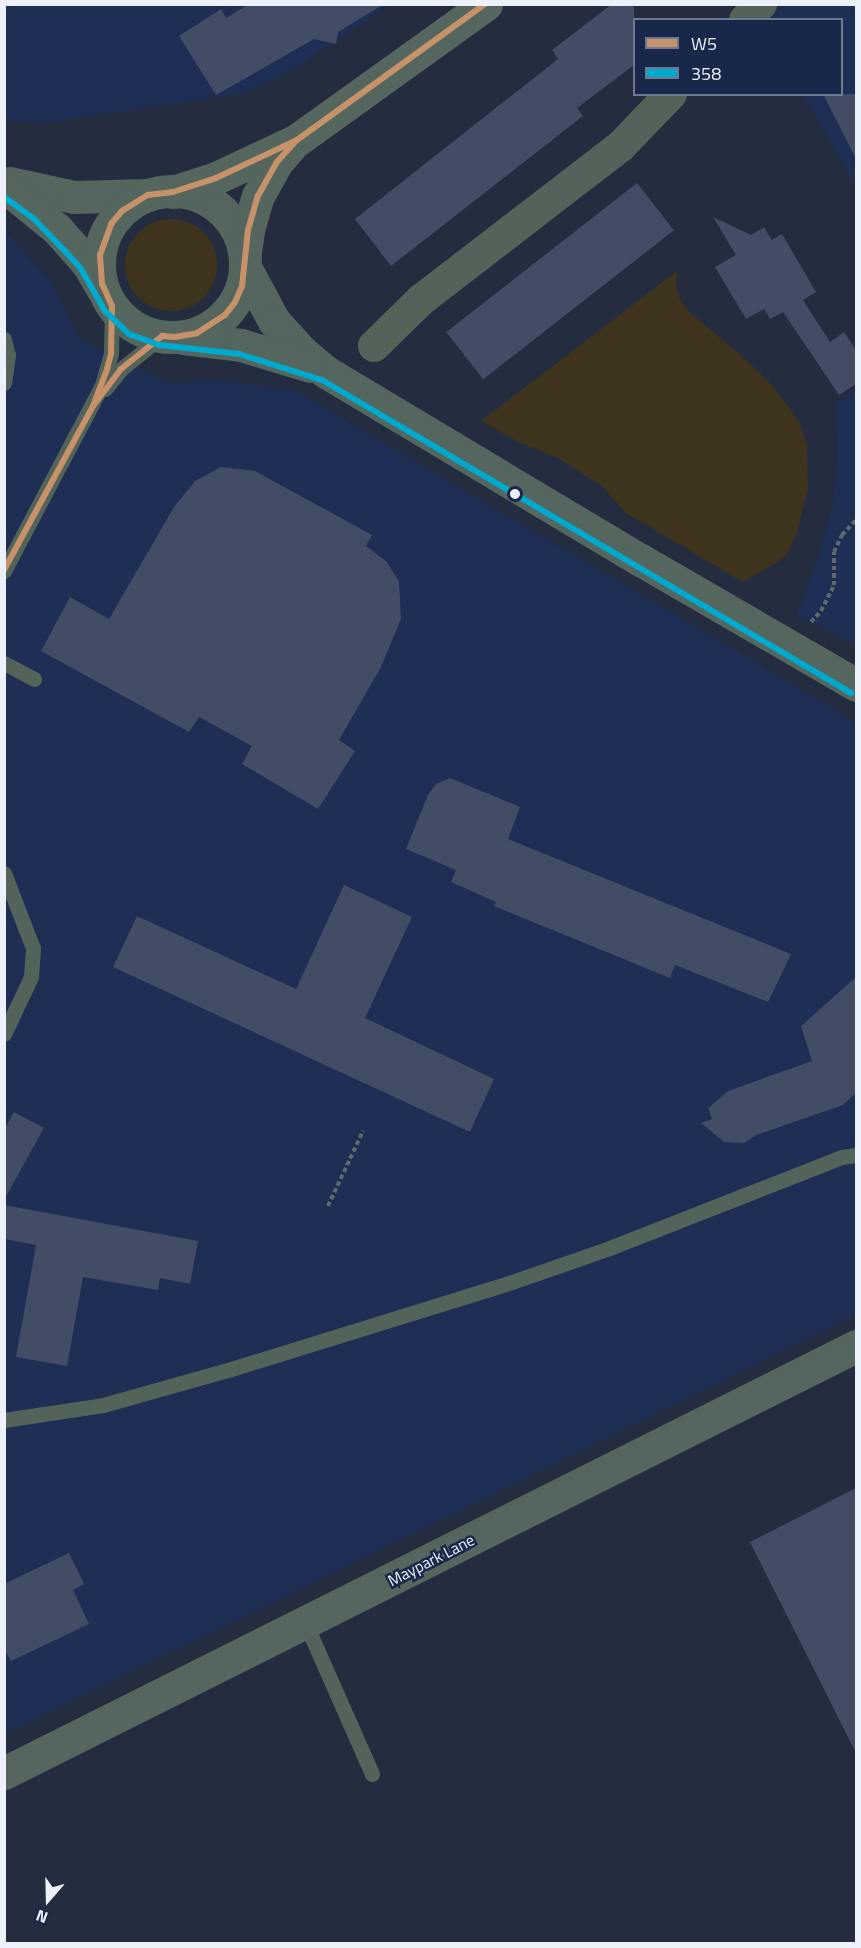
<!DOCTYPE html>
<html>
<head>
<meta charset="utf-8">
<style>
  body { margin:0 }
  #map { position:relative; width:861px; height:1948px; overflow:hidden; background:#242c40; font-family:"Titillium Web",sans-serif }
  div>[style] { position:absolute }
  .built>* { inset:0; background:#1f2e55 }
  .green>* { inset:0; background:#3e341d }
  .round { border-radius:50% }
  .building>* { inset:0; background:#424c65; transform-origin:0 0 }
  .path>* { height:4px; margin-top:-2px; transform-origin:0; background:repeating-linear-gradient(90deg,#5f6a68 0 4.5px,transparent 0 7.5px) }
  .lane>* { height:15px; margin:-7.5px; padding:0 7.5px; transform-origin:7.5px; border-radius:7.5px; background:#54635a }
  .street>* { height:32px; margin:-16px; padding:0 16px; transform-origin:16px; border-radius:16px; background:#54635a }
  .secondary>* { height:33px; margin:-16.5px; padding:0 16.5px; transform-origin:16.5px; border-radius:16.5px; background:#54665e }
  .secondary>.ring { margin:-16.5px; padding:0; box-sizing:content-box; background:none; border:33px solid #54665e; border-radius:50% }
  .bus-1>* { height:6px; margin:-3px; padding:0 3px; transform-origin:3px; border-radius:3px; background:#c7916a }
  .bus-2>* { height:6px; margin:-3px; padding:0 3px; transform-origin:3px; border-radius:3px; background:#00a9ce }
  .dots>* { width:16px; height:16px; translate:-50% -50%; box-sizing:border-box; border:3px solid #19274b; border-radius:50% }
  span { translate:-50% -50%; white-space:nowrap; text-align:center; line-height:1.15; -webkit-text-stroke:5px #19274b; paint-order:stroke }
  .street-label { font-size:16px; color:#edf1fb }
  .frame { position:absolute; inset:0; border:6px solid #edf1fb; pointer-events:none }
  .legend { position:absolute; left:633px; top:18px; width:210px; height:78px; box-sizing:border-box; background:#19274b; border:2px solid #6e7891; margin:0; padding:8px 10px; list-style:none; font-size:18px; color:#edf1fb }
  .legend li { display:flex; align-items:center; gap:12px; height:30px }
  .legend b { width:30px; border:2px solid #6e7891 }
  .north { position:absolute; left:18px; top:1870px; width:60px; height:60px; -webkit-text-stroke:4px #19274b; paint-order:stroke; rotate:200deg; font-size:16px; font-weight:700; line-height:24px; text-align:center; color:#edf1fb }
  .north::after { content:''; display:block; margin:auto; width:21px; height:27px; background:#edf1fb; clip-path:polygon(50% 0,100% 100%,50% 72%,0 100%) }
</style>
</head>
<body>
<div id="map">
  <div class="built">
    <div style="clip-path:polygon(5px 5px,390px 5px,297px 67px,246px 93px,42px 123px,5px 119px)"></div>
    <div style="clip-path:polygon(782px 5px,856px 5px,856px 185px,803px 95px,842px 94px,842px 20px,766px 20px)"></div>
    <div style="clip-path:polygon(4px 230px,51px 282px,80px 340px,168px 383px,220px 380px,296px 391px,856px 722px,856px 1315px,5px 1734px)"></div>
    <div style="clip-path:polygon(856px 390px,856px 645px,797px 614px,819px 555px,834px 498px,837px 455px,836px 404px)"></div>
  </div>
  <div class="green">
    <div class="round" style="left:125px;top:219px;width:92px;height:92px"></div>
    <div style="clip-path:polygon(677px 271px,676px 286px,680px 299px,689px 312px,743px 357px,772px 385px,799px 421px,807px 444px,808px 489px,796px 536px,785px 557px,743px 582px,626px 513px,601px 485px,558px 458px,518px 442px,481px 421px)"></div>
  </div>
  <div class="building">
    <div style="clip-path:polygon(249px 4px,384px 4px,338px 32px,336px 44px,314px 39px,216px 95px,179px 36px,221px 9px,226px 18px)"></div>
    <div style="clip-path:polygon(612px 4px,634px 4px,634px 65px,577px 108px,583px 116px,391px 266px,355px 219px,558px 59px,552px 50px)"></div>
    <div style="clip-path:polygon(823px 94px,856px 94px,856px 159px)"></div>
    <div style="left:637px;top:183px;width:60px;height:242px;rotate:52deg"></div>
    <div style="clip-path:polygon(713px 217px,751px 235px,764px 227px,772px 240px,782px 234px,816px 292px,803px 300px,830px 342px,844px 332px,856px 350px,856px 384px,839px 395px,783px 312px,770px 319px,764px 309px,746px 319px,715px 267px,736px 255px)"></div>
    <div style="clip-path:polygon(221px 467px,255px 471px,372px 535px,366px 546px,387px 562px,399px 582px,401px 619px,381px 667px,339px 740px,355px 751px,318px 809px,242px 764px,252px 746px,199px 717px,189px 732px,41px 651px,70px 597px,109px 619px,174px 507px,195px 481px)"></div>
    <div style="clip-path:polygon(450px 778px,520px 807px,508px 839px,791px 954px,768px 1002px,675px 965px,670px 978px,494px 906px,496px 902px,451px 882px,456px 870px,406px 849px,428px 795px,436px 784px)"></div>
    <div style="clip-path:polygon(344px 885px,412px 917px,365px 1018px,494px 1079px,470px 1132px,113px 967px,137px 916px,296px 989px)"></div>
    <div style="clip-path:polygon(856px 977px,856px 1093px,843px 1105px,756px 1135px,744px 1143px,724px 1142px,701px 1123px,712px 1119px,708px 1108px,728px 1091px,812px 1061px,801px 1026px)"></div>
    <div style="clip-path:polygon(14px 1112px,44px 1128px,4px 1200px,4px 1130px)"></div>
    <div style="clip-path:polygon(4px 1205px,198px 1241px,190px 1284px,160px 1278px,158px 1290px,83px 1277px,67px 1366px,16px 1357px,36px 1245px,4px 1239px)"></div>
    <div style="clip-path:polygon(856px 1488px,856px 1753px,750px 1542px)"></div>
    <div style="clip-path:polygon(69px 1553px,84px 1584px,73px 1590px,89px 1624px,11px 1661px,4px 1648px,4px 1584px)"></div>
  </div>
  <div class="path">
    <div style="left:811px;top:622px;width:15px;rotate:-48deg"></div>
    <div style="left:821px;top:611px;width:29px;rotate:-63deg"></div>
    <div style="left:834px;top:585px;width:33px;rotate:-90deg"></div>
    <div style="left:834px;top:552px;width:19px;rotate:-65deg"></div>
    <div style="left:842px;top:535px;width:21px;rotate:-47deg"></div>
    <div style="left:328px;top:1206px;width:83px;rotate:-65deg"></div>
  </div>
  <div class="lane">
    <div style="left:4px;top:339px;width:16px;rotate:76deg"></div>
    <div style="left:8px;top:355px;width:28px;rotate:98deg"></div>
    <div style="left:105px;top:389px;width:26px;rotate:-51deg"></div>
    <div style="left:121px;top:369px;width:53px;rotate:-38.8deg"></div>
    <div style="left:4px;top:571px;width:210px;rotate:-62.2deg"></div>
    <div style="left:102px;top:385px;width:32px;rotate:-74deg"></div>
    <div style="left:111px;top:354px;width:48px;rotate:-88.8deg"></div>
    <div style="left:4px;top:663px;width:34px;rotate:28deg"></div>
    <div style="left:4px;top:873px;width:80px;rotate:68.9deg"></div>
    <div style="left:33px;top:948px;width:29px;rotate:94deg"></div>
    <div style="left:31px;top:977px;width:63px;rotate:115.3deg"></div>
    <div style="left:4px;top:1420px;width:100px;rotate:-8.6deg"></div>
    <div style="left:103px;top:1405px;width:133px;rotate:-15.7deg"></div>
    <div style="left:231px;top:1369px;width:294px;rotate:-17.2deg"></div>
    <div style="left:512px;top:1282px;width:101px;rotate:-19.2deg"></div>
    <div style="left:607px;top:1249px;width:252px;rotate:-21.4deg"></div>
    <div style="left:842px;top:1157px;width:14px;rotate:-8deg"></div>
    <div style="left:305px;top:1622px;width:166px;rotate:66.2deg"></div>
  </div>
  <div class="street">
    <div style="left:745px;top:20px;width:23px;rotate:-45deg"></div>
    <div style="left:374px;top:346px;width:66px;rotate:-44.4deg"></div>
    <div style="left:421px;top:300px;width:251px;rotate:-37.6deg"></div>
    <div style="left:620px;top:147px;width:74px;rotate:-46.1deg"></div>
  </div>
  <div class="secondary">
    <div style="left:9px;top:183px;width:66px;rotate:12.2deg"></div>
    <div style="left:74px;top:197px;width:74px;rotate:-1.5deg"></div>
    <div style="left:4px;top:186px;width:68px;rotate:39.1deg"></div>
    <div style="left:57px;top:229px;width:47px;rotate:48.5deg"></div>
    <div style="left:88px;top:264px;width:28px;rotate:60deg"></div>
    <div class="ring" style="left:99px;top:191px;width:113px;height:113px"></div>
    <div style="left:173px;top:192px;width:45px;rotate:-18deg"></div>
    <div style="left:216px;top:178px;width:89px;rotate:-25.1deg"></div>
    <div style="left:297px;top:140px;width:233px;rotate:-35.7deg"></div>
    <div style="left:245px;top:252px;width:22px;rotate:-82deg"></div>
    <div style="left:248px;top:230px;width:35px;rotate:-74deg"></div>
    <div style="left:258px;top:196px;width:38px;rotate:-61deg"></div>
    <div style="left:276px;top:163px;width:23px;rotate:-49deg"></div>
    <div style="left:246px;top:269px;width:59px;rotate:61.7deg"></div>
    <div style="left:274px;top:321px;width:42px;rotate:47.9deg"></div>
    <div style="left:302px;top:352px;width:31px;rotate:40deg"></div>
    <div style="left:326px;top:372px;width:365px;rotate:30.9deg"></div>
    <div style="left:639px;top:559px;width:251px;rotate:30.1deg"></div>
    <div style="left:183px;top:338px;width:58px;rotate:6.9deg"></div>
    <div style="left:241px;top:345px;width:72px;rotate:16.9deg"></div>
    <div style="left:4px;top:1773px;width:953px;rotate:-26.62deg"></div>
  </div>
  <div class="bus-1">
    <div style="left:93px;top:406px;width:46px;rotate:-52.9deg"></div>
    <div style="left:121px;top:369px;width:53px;rotate:-38.8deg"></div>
    <div style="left:162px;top:336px;width:13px;rotate:4deg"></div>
    <div style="left:175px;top:337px;width:22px;rotate:-10deg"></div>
    <div style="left:197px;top:333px;width:33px;rotate:-33deg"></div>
    <div style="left:225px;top:315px;width:16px;rotate:-52deg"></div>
    <div style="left:235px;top:302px;width:17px;rotate:-66deg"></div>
    <div style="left:242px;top:286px;width:56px;rotate:-83.9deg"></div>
    <div style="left:248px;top:230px;width:35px;rotate:-74deg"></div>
    <div style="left:258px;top:196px;width:38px;rotate:-61deg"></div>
    <div style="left:276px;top:163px;width:31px;rotate:-48deg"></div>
    <div style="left:4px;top:570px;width:187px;rotate:-61.5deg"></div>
    <div style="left:93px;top:406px;width:40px;rotate:-69deg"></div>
    <div style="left:107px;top:369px;width:16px;rotate:-75deg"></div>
    <div style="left:111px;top:354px;width:48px;rotate:-88.8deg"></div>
    <div style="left:112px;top:306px;width:24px;rotate:-114deg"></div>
    <div style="left:102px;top:284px;width:29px;rotate:-94deg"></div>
    <div style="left:100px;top:255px;width:33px;rotate:-70deg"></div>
    <div style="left:111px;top:224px;width:17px;rotate:-50deg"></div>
    <div style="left:122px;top:211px;width:31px;rotate:-32deg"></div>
    <div style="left:148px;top:195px;width:25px;rotate:-7deg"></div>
    <div style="left:173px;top:192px;width:45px;rotate:-18deg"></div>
    <div style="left:216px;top:178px;width:89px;rotate:-25.1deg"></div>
    <div style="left:297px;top:140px;width:232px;rotate:-35.9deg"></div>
  </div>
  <div class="bus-2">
    <div style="left:4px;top:197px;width:37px;rotate:36deg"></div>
    <div style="left:34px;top:219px;width:45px;rotate:45.9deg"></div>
    <div style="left:65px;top:251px;width:24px;rotate:48deg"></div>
    <div style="left:81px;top:269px;width:48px;rotate:60.3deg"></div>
    <div style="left:105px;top:311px;width:33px;rotate:44deg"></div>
    <div style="left:129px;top:334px;width:33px;rotate:20deg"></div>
    <div style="left:160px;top:345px;width:80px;rotate:6.5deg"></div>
    <div style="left:239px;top:354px;width:87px;rotate:17.4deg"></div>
    <div style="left:322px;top:380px;width:615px;rotate:30.61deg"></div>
  </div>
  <div class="dots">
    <div style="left:515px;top:494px;background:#edf1fb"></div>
  </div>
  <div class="street-label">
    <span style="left:431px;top:1560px;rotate:-27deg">Maypark Lane</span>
  </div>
  <div class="frame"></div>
  <ul class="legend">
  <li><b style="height:8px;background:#c7916a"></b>W5</li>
  <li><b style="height:8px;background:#00a9ce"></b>358</li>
  </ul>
  <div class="north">N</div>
</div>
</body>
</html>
